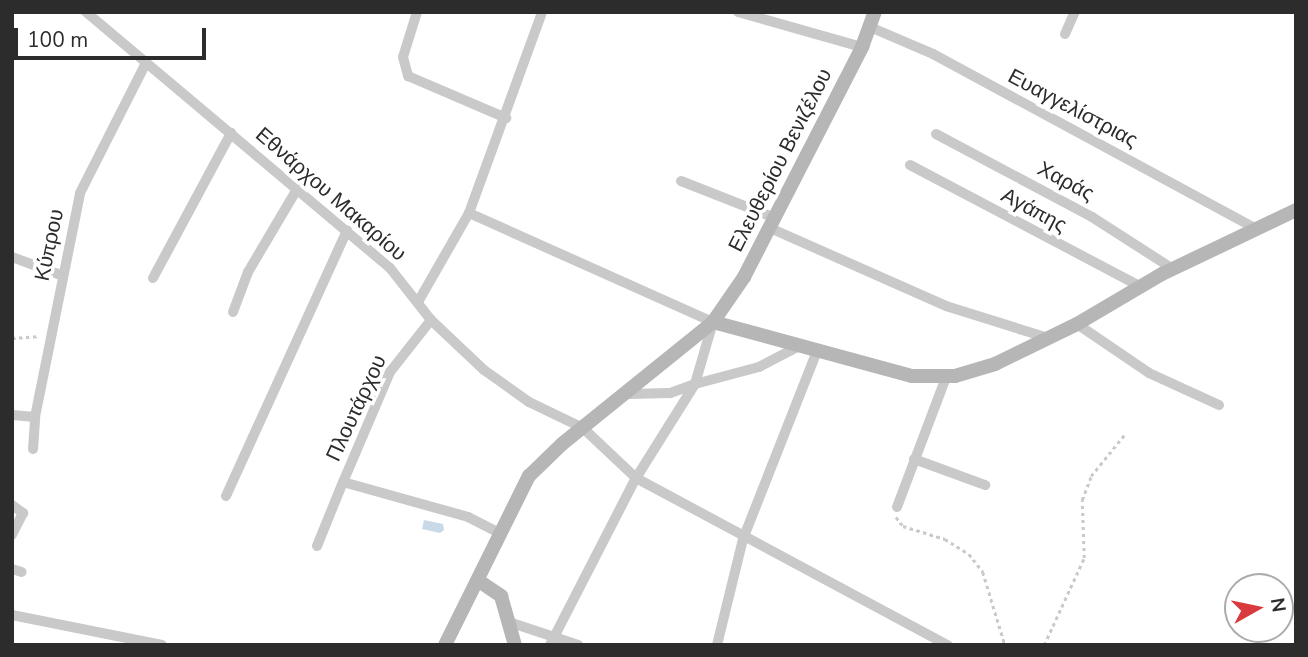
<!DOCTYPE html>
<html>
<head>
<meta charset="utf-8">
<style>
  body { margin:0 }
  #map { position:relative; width:1308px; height:657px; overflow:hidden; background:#fff; font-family:"Nunito Sans",sans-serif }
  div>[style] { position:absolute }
  .water>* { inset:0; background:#c8dae8 }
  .path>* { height:2.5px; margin-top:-1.25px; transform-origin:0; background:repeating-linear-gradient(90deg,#c9c9c9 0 3.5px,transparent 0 7px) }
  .street>* { height:10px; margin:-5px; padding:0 5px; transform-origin:5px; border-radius:5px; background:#c9c9c9 }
  .secondary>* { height:14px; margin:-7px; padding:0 7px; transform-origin:7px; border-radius:7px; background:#b6b6b6 }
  span { translate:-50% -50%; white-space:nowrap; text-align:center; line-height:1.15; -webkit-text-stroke:7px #fff; paint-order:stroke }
  .street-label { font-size:21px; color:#2c2c2c }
  .frame { position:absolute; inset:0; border:14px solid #2c2c2c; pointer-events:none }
  .north { position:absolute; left:1224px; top:573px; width:70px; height:70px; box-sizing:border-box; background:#fff; border:2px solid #ababab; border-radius:50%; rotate:81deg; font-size:19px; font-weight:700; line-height:28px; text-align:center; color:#2c2c2c }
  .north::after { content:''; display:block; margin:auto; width:24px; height:32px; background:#d83a3e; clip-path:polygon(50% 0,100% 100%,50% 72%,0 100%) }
  .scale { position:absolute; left:14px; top:28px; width:192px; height:32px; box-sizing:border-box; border:4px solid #2c2c2c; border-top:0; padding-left:9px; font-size:21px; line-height:24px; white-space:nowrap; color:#2c2c2c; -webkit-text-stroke:5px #fff; paint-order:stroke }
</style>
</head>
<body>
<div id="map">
  <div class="water">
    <div style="clip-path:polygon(424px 520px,443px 524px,444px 530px,440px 533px,422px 529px)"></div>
  </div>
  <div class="path">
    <div style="left:12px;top:338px;width:28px;rotate:-4deg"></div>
    <div style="left:896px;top:517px;width:11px;rotate:52deg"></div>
    <div style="left:903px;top:526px;width:44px;rotate:17.2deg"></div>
    <div style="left:945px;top:539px;width:28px;rotate:32deg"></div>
    <div style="left:969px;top:554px;width:23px;rotate:52deg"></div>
    <div style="left:983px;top:572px;width:76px;rotate:73.2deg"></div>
    <div style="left:1044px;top:645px;width:96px;rotate:-65.3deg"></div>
    <div style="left:1084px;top:558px;width:58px;rotate:-92deg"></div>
    <div style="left:1082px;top:500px;width:26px;rotate:-69deg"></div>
    <div style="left:1091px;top:476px;width:54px;rotate:-51deg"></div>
  </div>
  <div class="street">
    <div style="left:86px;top:12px;width:397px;rotate:40.1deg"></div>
    <div style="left:390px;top:268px;width:66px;rotate:51.7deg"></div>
    <div style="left:431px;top:320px;width:73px;rotate:43.3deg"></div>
    <div style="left:484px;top:370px;width:55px;rotate:35.4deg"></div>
    <div style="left:529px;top:402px;width:60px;rotate:25.7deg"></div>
    <div style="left:583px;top:428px;width:73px;rotate:43.3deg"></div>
    <div style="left:636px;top:478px;width:354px;rotate:28.2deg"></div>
    <div style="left:417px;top:12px;width:47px;rotate:107.3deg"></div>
    <div style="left:403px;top:57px;width:20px;rotate:75deg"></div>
    <div style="left:408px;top:76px;width:107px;rotate:23.2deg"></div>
    <div style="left:738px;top:12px;width:129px;rotate:15.8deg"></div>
    <div style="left:870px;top:27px;width:69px;rotate:23.2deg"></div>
    <div style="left:933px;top:54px;width:367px;rotate:28.4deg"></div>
    <div style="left:1065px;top:34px;width:24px;rotate:-66deg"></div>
    <div style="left:936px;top:134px;width:177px;rotate:28deg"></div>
    <div style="left:1092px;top:217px;width:96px;rotate:32.7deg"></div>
    <div style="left:910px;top:165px;width:261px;rotate:27.8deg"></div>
    <div style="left:681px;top:181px;width:101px;rotate:21.5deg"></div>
    <div style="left:469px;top:213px;width:214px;rotate:-70deg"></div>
    <div style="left:770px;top:228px;width:193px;rotate:23.9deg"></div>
    <div style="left:946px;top:306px;width:107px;rotate:17.4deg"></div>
    <div style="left:12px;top:257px;width:52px;rotate:20.2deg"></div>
    <div style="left:153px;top:278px;width:165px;rotate:-61.7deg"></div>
    <div style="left:418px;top:302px;width:103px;rotate:-60.2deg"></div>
    <div style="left:469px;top:213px;width:267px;rotate:24.1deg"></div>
    <div style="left:713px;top:322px;width:65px;rotate:106.2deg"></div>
    <div style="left:695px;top:384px;width:27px;rotate:160deg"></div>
    <div style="left:670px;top:393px;width:42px;rotate:178.6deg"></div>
    <div style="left:233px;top:312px;width:43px;rotate:-69.4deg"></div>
    <div style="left:248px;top:272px;width:96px;rotate:-59.4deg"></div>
    <div style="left:431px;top:320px;width:66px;rotate:128.3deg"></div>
    <div style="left:390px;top:372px;width:120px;rotate:113.1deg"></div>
    <div style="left:343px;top:482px;width:130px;rotate:15.6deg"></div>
    <div style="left:468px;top:517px;width:37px;rotate:27deg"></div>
    <div style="left:1077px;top:324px;width:87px;rotate:34.2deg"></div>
    <div style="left:1149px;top:373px;width:77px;rotate:24.6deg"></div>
    <div style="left:12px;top:415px;width:23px;rotate:5deg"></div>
    <div style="left:33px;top:449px;width:32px;rotate:-86deg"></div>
    <div style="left:35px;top:417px;width:228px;rotate:-78.6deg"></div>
    <div style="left:80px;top:193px;width:146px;rotate:-63.1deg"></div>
    <div style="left:914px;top:459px;width:76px;rotate:20.1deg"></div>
    <div style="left:226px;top:496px;width:292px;rotate:-65.5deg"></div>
    <div style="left:12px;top:505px;width:14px;rotate:36deg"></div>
    <div style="left:23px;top:513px;width:25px;rotate:117deg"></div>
    <div style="left:897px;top:507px;width:139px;rotate:-69.3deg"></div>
    <div style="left:317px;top:546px;width:69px;rotate:-67.9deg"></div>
    <div style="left:12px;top:569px;width:10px;rotate:17deg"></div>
    <div style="left:12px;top:615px;width:153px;rotate:11.3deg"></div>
    <div style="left:509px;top:622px;width:73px;rotate:18.4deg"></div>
    <div style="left:550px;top:645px;width:188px;rotate:-62.8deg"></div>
    <div style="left:636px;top:478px;width:111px;rotate:-57.9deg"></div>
    <div style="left:695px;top:384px;width:66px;rotate:-14.9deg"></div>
    <div style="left:759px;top:367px;width:47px;rotate:-27.6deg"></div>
    <div style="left:717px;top:645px;width:109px;rotate:-76.2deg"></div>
    <div style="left:743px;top:539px;width:204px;rotate:-68.5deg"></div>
  </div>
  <div class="secondary">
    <div style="left:713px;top:322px;width:206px;rotate:15.2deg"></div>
    <div style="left:912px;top:376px;width:43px"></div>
    <div style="left:955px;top:376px;width:42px;rotate:-16.7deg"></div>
    <div style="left:995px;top:364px;width:91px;rotate:-26deg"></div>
    <div style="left:1077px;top:324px;width:99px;rotate:-30.5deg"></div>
    <div style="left:1162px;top:274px;width:148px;rotate:-25.5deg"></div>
    <div style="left:479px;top:581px;width:27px;rotate:34deg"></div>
    <div style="left:501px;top:596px;width:51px;rotate:74.1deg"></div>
    <div style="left:445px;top:645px;width:189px;rotate:-63.6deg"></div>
    <div style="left:529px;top:476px;width:46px;rotate:-44.1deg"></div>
    <div style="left:562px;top:444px;width:194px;rotate:-38.9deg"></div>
    <div style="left:713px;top:322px;width:55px;rotate:-55.4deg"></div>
    <div style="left:744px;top:277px;width:259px;rotate:-62.8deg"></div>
    <div style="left:862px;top:47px;width:37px;rotate:-70deg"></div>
  </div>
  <div class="street-label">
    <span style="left:1073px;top:108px;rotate:28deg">Ευαγγελίστριας</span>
    <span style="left:780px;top:160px;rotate:-63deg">Ελευθερίου Βενιζέλου</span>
    <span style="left:1066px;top:181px;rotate:28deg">Χαράς</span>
    <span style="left:331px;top:194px;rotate:41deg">Εθνάρχου Μακαρίου</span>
    <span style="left:1034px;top:210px;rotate:28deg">Αγάπης</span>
    <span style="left:49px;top:245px;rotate:-78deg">Κύπρου</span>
    <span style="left:356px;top:408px;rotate:-65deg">Πλουτάρχου</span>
  </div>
  <div class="frame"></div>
  <div class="north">N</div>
  <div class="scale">100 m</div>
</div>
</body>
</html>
